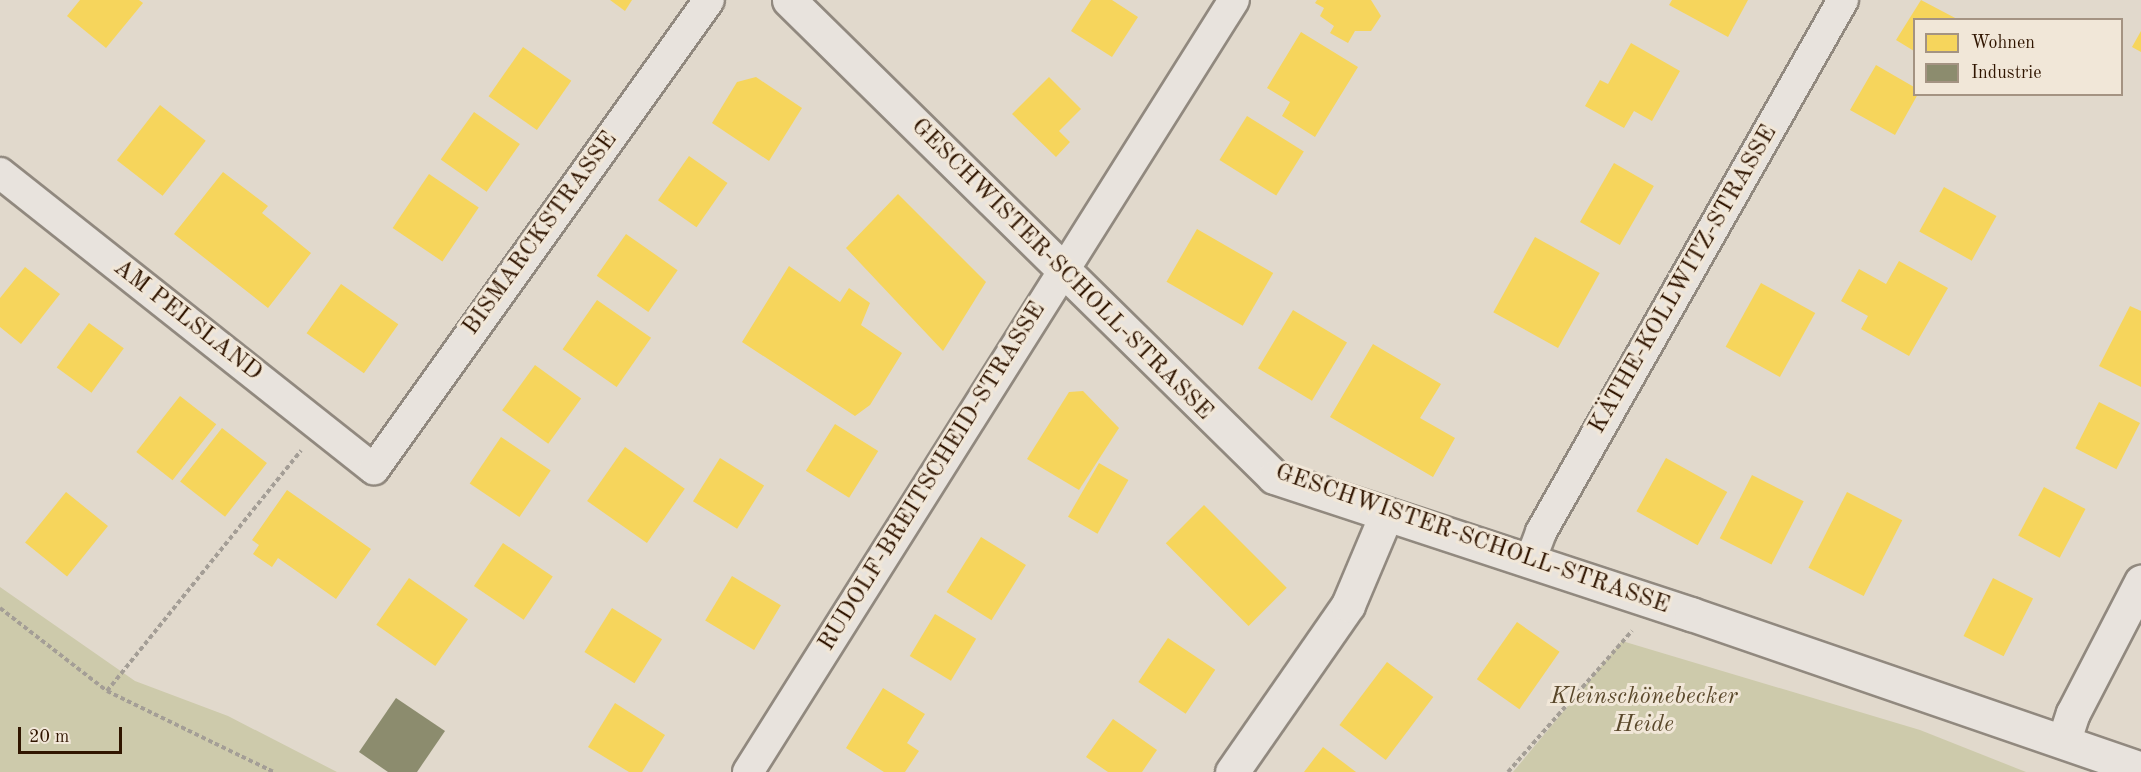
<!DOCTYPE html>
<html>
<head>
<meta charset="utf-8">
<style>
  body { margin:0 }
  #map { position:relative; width:2141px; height:772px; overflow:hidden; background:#e1d9cc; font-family:"Old Standard TT",serif }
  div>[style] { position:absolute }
  .green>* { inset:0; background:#cdcaab }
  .homes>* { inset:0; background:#f6d55c; transform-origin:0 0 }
  .industry>* { inset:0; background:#8c8c6e }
  .path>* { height:4px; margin-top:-2px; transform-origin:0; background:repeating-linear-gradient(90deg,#a49e96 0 4.5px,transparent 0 7.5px) }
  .roads { filter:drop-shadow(2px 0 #91897f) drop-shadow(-2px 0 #91897f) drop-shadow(0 2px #91897f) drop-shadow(0 -2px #91897f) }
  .street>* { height:30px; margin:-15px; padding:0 15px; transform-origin:15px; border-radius:15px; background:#e8e3dd }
  .secondary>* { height:33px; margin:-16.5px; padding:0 16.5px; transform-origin:16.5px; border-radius:16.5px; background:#e8e3dd }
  span { translate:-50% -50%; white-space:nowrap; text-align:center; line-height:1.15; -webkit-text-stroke:6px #f1e7d8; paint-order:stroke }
  .street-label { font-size:24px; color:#301500 }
  .park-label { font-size:24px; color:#5a482b; font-style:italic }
  .legend { position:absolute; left:1913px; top:18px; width:210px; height:78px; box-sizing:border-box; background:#f1e7d8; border:2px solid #a49382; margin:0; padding:8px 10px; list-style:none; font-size:18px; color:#301500 }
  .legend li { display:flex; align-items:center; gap:12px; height:30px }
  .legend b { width:30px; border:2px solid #a49382 }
  .scale { position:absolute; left:18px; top:727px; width:104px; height:27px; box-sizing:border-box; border:3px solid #301500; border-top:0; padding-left:8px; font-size:18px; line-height:21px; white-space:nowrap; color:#301500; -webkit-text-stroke:4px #f1e7d8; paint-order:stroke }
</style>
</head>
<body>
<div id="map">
  <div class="green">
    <div style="clip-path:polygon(0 587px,135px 681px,228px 716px,337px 772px,0 772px)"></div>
    <div style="clip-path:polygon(1622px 641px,1920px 730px,2026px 772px,1513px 772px)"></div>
  </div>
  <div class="homes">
    <div style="clip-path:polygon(80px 0,139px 0,143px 3px,106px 48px,67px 16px)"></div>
    <div style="clip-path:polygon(610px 0,632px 0,625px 11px)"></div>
    <div style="clip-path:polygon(1091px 0,1112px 0,1138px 17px,1112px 57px,1071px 31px)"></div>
    <div style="clip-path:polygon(1317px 0,1371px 0,1381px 16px,1371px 31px,1355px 31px,1348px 43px,1330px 33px,1334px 26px,1320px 16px,1324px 8px,1315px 3px)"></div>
    <div style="clip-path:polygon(1672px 0,1748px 0,1728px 37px,1669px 5px)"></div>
    <div style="clip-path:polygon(1921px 0,1959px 20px,1914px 20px,1914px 51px,1896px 40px)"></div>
    <div style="clip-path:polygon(2141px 31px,2141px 52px,2132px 47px)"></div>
    <div style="clip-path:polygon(1301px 32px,1358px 67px,1315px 137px,1282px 116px,1290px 102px,1267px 88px)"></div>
    <div style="clip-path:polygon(1631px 43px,1680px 71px,1652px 121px,1634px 111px,1624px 128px,1585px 106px,1600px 80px,1608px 84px)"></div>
    <div style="left:523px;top:47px;width:59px;height:60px;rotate:35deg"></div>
    <div style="clip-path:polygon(1876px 65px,1914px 87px,1914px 94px,1918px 94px,1895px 135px,1850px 110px)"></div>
    <div style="clip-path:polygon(756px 77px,802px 108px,769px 161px,712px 123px,737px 82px)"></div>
    <div style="clip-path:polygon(1049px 77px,1081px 109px,1059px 131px,1070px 142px,1056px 157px,1012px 114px)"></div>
    <div style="left:160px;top:105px;width:58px;height:70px;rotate:38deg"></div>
    <div style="left:474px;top:112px;width:56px;height:58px;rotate:35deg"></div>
    <div style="left:1247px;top:116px;width:67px;height:52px;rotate:32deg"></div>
    <div style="left:689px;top:156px;width:47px;height:54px;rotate:35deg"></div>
    <div style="left:1614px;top:163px;width:46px;height:68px;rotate:30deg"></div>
    <div style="clip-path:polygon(223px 172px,268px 206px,262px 213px,311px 253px,268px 308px,174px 234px)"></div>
    <div style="left:429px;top:174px;width:60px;height:65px;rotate:34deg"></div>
    <div style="left:1944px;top:187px;width:60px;height:51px;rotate:29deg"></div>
    <div style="clip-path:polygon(898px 194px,986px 282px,943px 351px,846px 248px)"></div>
    <div style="left:1197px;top:229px;width:88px;height:61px;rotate:30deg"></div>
    <div style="left:626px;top:234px;width:63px;height:51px;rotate:35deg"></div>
    <div style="left:1535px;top:237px;width:74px;height:86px;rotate:29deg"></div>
    <div style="clip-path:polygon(1899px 261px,1948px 288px,1909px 356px,1861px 329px,1868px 316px,1841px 301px,1859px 269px,1886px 284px)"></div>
    <div style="clip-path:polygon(789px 266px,840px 302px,849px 288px,870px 303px,861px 325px,902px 353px,870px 405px,855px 416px,742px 342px)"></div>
    <div style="clip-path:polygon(25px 267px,60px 294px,21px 344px,0 327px,0 298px)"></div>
    <div style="left:1761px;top:283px;width:62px;height:73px;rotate:29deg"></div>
    <div style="left:341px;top:284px;width:70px;height:60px;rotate:35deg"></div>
    <div style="left:597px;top:300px;width:66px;height:60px;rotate:35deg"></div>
    <div style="clip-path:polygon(2130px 306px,2141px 311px,2141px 387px,2099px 366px)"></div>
    <div style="left:1293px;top:310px;width:63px;height:68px;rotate:31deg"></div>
    <div style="left:89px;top:323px;width:43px;height:55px;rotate:36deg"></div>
    <div style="clip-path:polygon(1373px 344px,1441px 384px,1420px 418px,1455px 438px,1433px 477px,1330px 417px)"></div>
    <div style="left:535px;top:365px;width:57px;height:56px;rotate:36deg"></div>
    <div style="clip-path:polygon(1083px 391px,1119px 428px,1079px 490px,1027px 459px,1069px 392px)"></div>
    <div style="left:180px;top:396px;width:46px;height:71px;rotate:38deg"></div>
    <div style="left:2099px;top:402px;width:46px;height:52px;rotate:27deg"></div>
    <div style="left:835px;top:424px;width:51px;height:55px;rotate:32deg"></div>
    <div style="left:222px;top:428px;width:57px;height:68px;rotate:38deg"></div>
    <div style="left:501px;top:437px;width:60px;height:56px;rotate:34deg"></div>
    <div style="left:625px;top:447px;width:73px;height:66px;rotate:35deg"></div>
    <div style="left:720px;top:458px;width:52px;height:51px;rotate:32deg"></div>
    <div style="left:1666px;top:458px;width:70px;height:61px;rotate:29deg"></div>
    <div style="left:1099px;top:463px;width:34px;height:62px;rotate:30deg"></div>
    <div style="left:1752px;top:475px;width:58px;height:71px;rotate:27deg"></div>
    <div style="left:2044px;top:487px;width:47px;height:55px;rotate:28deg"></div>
    <div style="clip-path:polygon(287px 490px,371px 549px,336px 599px,278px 558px,272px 567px,253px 554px,259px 545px,252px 540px)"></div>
    <div style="left:66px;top:492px;width:54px;height:65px;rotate:39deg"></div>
    <div style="left:1847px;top:492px;width:62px;height:85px;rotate:27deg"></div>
    <div style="left:1204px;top:505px;width:117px;height:54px;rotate:45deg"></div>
    <div style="left:981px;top:537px;width:53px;height:65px;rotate:32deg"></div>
    <div style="left:503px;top:543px;width:60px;height:52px;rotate:34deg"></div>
    <div style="left:732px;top:576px;width:57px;height:52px;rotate:31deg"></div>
    <div style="left:409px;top:578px;width:72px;height:57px;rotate:35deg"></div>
    <div style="left:1993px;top:578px;width:45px;height:65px;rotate:27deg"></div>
    <div style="left:612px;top:608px;width:59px;height:52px;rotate:32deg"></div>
    <div style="left:935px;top:614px;width:48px;height:49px;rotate:31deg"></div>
    <div style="left:1517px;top:622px;width:52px;height:70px;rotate:35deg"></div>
    <div style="left:1168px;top:638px;width:57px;height:53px;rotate:34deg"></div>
    <div style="left:1387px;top:662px;width:58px;height:79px;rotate:37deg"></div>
    <div style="clip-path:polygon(883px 688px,925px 714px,907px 743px,919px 751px,905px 772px,884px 772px,846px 748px)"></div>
    <div style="clip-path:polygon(615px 703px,665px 735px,642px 772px,629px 772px,588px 747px)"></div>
    <div style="clip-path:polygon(1113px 719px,1157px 750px,1142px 772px,1108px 772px,1086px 757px)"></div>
    <div style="clip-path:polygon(1323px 747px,1356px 772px,1304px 772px)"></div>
  </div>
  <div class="industry">
    <div style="clip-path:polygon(396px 698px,445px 731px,417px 772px,388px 772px,359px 752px)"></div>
  </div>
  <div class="path">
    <div style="left:0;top:608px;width:135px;rotate:37.8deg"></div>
    <div style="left:107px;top:691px;width:186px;rotate:25.9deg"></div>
    <div style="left:107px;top:691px;width:309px;rotate:-51.1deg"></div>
    <div style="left:1508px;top:772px;width:188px;rotate:-48.7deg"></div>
  </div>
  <div class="roads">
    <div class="street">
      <div style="left:0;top:173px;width:477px;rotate:38.4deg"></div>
      <div style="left:374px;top:469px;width:576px;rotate:-54.46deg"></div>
      <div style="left:1530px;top:561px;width:31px;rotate:-69deg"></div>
      <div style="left:1541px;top:532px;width:612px;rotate:-60.42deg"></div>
      <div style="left:748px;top:772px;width:912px;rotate:-57.81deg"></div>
    </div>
    <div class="secondary">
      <div style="left:789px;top:0;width:680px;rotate:44.52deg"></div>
      <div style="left:1274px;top:477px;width:439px;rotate:18.2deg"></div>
      <div style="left:1691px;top:614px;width:476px;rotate:19deg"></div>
      <div style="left:2064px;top:740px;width:28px;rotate:-72deg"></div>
      <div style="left:2073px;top:713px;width:148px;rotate:-62.6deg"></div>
      <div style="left:1232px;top:772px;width:203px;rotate:-55.2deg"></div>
      <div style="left:1348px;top:605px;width:98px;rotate:-67.1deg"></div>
    </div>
  </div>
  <div class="street-label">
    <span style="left:541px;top:234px;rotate:-54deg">BISMARCKSTRASSE</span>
    <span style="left:1061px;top:270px;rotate:45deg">GESCHWISTER-SCHOLL-STRASSE</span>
    <span style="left:1684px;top:280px;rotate:-60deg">KÄTHE-KOLLWITZ-STRASSE</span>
    <span style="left:187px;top:321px;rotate:38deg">AM PELSLAND</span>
    <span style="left:933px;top:477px;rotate:-58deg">RUDOLF-BREITSCHEID-STRASSE</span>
    <span style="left:1472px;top:540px;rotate:19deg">GESCHWISTER-SCHOLL-STRASSE</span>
  </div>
  <div class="park-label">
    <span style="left:1644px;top:712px">Kleinschönebecker<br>Heide</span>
  </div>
  <ul class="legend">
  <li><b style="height:16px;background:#f6d55c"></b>Wohnen</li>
  <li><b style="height:16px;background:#8c8c6e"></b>Industrie</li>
  </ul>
  <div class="scale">20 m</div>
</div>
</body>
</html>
